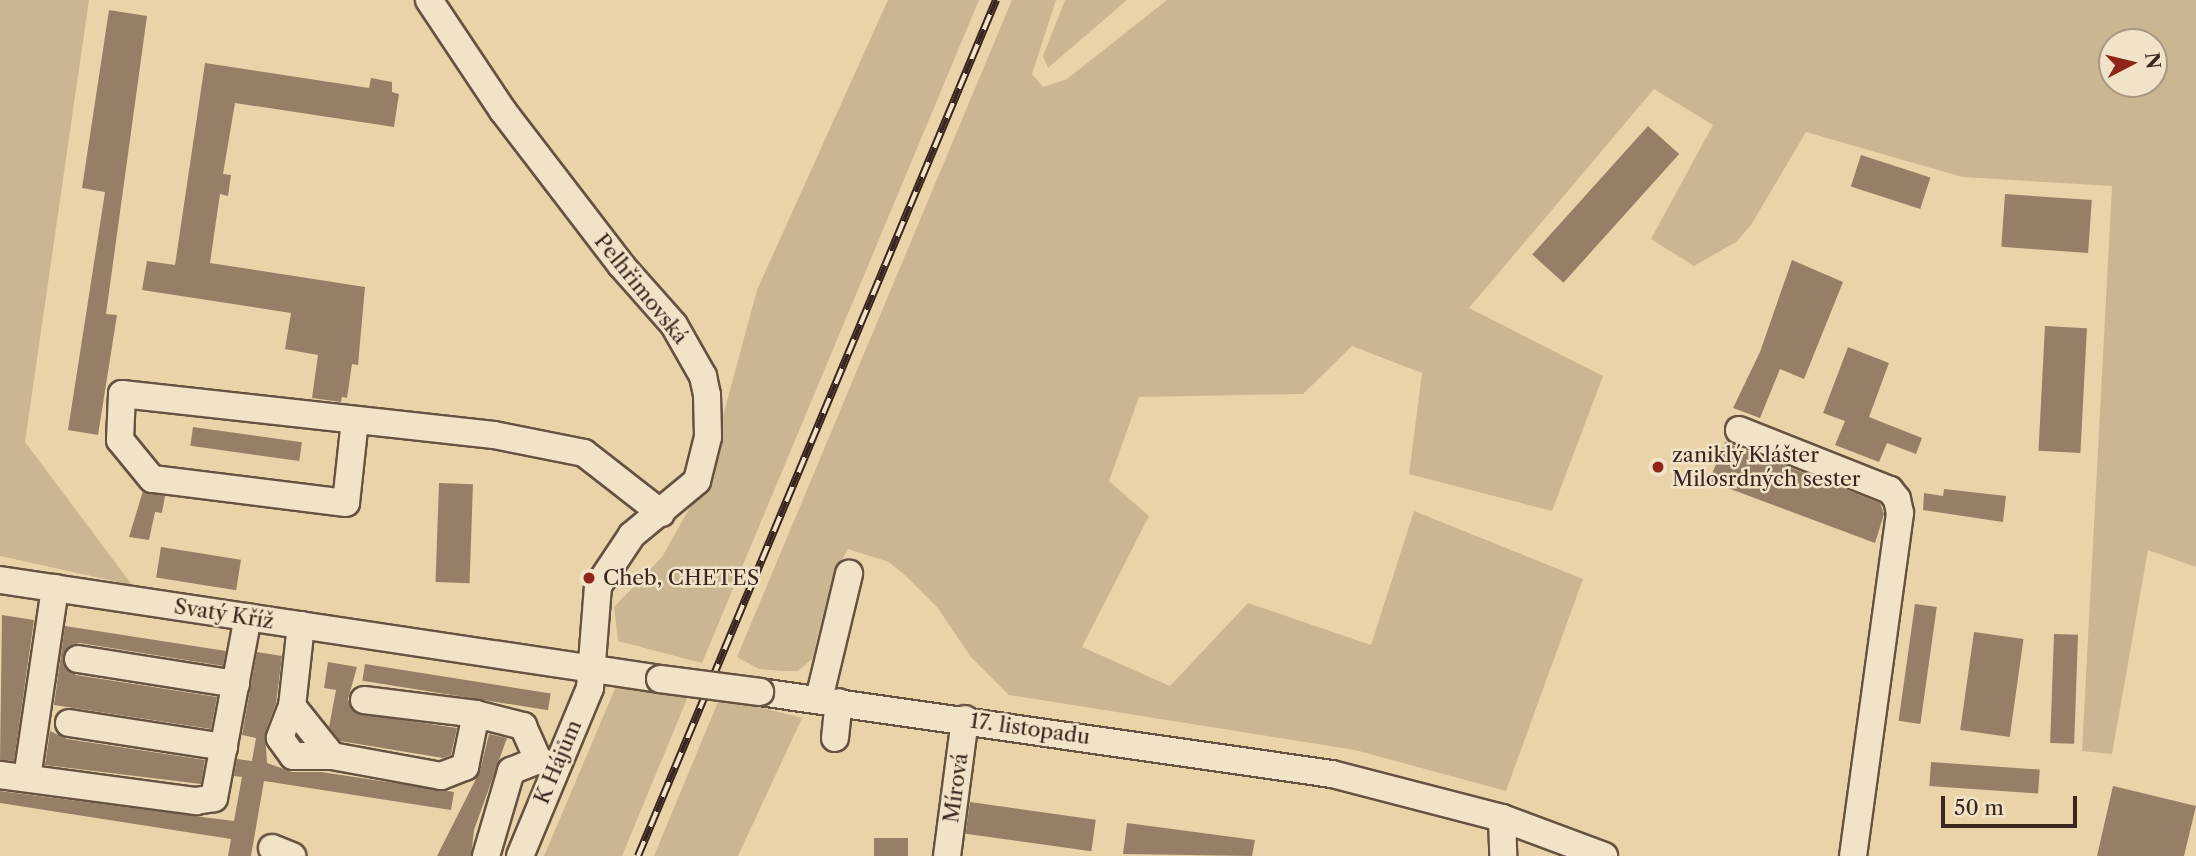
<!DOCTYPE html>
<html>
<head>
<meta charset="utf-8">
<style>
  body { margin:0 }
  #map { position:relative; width:2196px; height:856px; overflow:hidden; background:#e9d4aa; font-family:"Libre Caslon Text",serif }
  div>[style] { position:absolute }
  .green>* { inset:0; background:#cbb692 }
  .building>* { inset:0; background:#958067; transform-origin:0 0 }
  .roads { filter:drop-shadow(2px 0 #665241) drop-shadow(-2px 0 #665241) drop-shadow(0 2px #665241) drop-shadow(0 -2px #665241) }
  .minor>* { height:26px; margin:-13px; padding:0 13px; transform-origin:13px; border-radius:13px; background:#f1e3c8 }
  .rail>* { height:8px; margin-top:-4px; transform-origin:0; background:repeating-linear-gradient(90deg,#f1e3c8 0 16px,#3a261e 0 32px); box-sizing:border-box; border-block:2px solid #3a261e }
  .bridges { filter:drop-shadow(2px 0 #665241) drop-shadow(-2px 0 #665241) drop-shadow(0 2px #665241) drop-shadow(0 -2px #665241) }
  .minor-bridge>* { height:26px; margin:-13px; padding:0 13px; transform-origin:13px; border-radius:13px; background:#f1e3c8 }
  .dots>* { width:19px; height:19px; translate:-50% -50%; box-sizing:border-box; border:4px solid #f1e3c8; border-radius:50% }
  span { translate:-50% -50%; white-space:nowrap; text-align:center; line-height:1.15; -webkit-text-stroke:5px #f1e3c8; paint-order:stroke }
  .street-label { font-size:21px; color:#3a261e }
  .poi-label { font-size:21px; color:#3a261e }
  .left { translate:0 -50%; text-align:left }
  .north { position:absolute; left:2098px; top:28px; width:70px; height:70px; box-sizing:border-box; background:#f1e3c8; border:2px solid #a89784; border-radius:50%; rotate:83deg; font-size:19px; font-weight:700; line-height:28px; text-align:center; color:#3a261e }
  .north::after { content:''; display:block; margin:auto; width:24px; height:32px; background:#8f2418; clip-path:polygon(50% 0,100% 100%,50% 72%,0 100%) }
  .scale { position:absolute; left:1941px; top:796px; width:136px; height:32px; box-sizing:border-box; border:4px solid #3a261e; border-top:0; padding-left:9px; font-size:21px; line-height:24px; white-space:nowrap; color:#3a261e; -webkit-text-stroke:5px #f1e3c8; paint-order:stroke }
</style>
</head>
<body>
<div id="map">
  <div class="green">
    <div style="clip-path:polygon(0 0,89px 0,25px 442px,132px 585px,0 556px)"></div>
    <div style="clip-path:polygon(888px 0,979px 0,702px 663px,618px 641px,614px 607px,662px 557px,706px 479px,757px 290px)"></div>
    <div style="clip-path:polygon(evenodd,1012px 0,1056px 0,1032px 74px,1043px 87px,1067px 79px,1167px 0,2196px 0,2196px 567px,2148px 550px,2112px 754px,2082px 751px,2112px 186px,1962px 177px,1806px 132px,1751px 225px,1736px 242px,1694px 266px,1651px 239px,1713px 125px,1654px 89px,1469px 308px,1603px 376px,1552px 511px,1409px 474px,1422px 373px,1352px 346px,1303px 394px,1139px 397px,1109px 481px,1149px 516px,1082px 647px,1170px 686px,1248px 603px,1371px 645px,1414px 511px,1583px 579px,1506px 791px,1355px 750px,1009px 695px,971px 657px,937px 607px,907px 577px,889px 562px,848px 549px,834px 573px,812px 659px,798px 671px,783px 671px,759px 669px,737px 657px,1012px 0,2112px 42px,2154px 42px,2154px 84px,2112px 84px,2112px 42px)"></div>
    <div style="clip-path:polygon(1065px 0,1127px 0,1048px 68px,1043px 56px)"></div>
    <div style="clip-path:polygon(617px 684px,683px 693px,687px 699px,622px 856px,544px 856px)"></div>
    <div style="clip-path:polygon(720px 697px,802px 718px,738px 856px,654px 856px)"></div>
  </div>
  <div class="building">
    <div style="clip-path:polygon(109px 10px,147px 16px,106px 314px,117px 315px,98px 435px,68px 430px,105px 192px,82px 188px)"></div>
    <div style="clip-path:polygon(205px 63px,369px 88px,371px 78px,392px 82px,392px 92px,399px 94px,394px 127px,235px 103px,223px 174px,231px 175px,228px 196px,220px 194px,210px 263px,365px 287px,358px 365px,352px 364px,347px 398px,342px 397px,341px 402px,312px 398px,318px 355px,285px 349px,291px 313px,142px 290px,147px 261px,175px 265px)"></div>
    <div style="left:1648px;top:126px;width:42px;height:173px;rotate:42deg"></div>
    <div style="left:1861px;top:155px;width:73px;height:33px;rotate:18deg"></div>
    <div style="left:2005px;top:194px;width:87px;height:53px;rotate:4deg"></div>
    <div style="clip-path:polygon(1792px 260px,1843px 282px,1804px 379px,1780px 369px,1760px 418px,1733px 408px,1760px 352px)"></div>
    <div style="left:2045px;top:326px;width:42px;height:125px;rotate:3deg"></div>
    <div style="clip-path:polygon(1848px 347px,1889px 363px,1869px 417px,1922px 438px,1916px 454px,1887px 443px,1879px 462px,1835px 445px,1845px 421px,1823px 413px)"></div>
    <div style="left:193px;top:427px;width:110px;height:19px;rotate:8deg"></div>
    <div style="clip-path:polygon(1725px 442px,1880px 503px,1884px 514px,1875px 543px,1709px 481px)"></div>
    <div style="left:439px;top:483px;width:34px;height:99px;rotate:2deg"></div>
    <div style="clip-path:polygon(1944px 489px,2006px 496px,2003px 522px,1923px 510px,1924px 493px,1943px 496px)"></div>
    <div style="clip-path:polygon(143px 491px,165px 496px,162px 513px,155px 512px,149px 540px,129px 537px)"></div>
    <div style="left:161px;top:547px;width:81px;height:31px;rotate:9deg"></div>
    <div style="left:1915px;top:604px;width:22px;height:118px;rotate:8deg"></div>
    <div style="clip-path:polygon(2px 615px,34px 620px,14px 761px,0 760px)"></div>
    <div style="clip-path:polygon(65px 626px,226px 651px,223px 666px,80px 643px,72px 645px,63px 656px,64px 665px,76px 675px,217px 697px,211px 729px,54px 705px)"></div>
    <div style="left:1974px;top:632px;width:50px;height:99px;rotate:8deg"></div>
    <div style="left:2054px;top:634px;width:24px;height:109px;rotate:2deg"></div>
    <div style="clip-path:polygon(257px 652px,282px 656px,276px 703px,265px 733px,267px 763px,292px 772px,321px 772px,454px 792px,451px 810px,264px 781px,251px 856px,228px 856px,231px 839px,0 803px,0 791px,234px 821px,242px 777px,234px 776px,237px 759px,252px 761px,256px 738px,242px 735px)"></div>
    <div style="clip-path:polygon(328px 662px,357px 667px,348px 699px,355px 713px,457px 728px,451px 755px,443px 758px,340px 741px,329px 727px,336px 690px,324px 688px)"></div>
    <div style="left:365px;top:664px;width:188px;height:17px;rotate:9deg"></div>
    <div style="clip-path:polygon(50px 731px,67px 739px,205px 760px,201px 784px,45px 765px)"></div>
    <div style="clip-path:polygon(489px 734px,507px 738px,474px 830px,471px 856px,437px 856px,480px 771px)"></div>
    <div style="left:1931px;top:762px;width:109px;height:24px;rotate:4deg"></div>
    <div style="clip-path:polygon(2113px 786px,2196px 806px,2184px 856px,2097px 856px)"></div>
    <div style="left:970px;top:802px;width:127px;height:32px;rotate:8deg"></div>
    <div style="clip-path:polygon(1127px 823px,1255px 840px,1252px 856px,1123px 854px)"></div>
    <div style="left:874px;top:838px;width:34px;height:18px"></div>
  </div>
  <div class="roads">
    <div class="minor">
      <div style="left:429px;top:0;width:133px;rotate:56.3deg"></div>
      <div style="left:503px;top:111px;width:194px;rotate:52.5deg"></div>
      <div style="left:621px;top:265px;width:80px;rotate:48.5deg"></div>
      <div style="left:674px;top:325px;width:59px;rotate:60.4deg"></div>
      <div style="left:703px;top:376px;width:19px;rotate:78deg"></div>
      <div style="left:707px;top:395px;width:42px;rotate:88.6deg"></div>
      <div style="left:708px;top:437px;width:45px;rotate:104deg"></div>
      <div style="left:697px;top:481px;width:85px;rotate:140.3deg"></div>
      <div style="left:632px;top:535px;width:61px;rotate:123.7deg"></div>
      <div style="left:598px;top:586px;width:102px;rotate:94.5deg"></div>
      <div style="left:590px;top:688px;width:182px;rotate:112.6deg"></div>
      <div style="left:355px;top:420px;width:83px;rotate:96.2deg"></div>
      <div style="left:346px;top:503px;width:195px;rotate:-172.9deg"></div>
      <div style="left:152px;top:479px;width:50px;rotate:-129.4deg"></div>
      <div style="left:120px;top:440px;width:46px;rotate:-87.5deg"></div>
      <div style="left:122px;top:394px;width:374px;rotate:6.3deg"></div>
      <div style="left:494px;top:435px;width:92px;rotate:11.3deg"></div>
      <div style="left:584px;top:453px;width:98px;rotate:37.9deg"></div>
      <div style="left:1739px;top:430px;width:162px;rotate:21.7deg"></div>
      <div style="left:1890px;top:490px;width:11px;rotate:52deg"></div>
      <div style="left:1897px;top:499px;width:14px;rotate:78deg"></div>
      <div style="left:1900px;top:513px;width:346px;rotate:97.8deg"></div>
      <div style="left:0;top:580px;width:667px;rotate:8.53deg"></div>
      <div style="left:301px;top:625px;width:81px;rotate:96.3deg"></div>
      <div style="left:292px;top:706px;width:64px;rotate:51.3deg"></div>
      <div style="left:332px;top:756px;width:111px;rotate:10.4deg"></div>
      <div style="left:441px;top:776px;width:26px;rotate:-21deg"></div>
      <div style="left:465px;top:767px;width:54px;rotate:-78.3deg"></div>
      <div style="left:78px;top:659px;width:160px;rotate:9deg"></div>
      <div style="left:760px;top:692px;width:578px;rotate:8.16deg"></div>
      <div style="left:1332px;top:774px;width:176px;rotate:14.5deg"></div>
      <div style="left:1502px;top:818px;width:109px;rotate:20.4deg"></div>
      <div style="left:819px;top:699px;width:129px;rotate:-76.5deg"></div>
      <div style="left:364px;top:700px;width:113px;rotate:7.1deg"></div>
      <div style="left:476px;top:714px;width:49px;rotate:14.3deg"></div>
      <div style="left:523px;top:726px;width:37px;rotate:66deg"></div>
      <div style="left:538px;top:760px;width:18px;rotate:22deg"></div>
      <div style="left:292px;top:706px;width:34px;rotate:111deg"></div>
      <div style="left:280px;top:738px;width:22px;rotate:54deg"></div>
      <div style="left:293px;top:756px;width:39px"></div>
      <div style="left:69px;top:723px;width:157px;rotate:8.8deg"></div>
      <div style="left:835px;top:738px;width:36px;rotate:-84deg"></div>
      <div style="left:0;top:775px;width:198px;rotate:7.6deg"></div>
      <div style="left:196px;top:801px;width:18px;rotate:-9deg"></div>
      <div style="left:214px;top:798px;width:184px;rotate:-79.4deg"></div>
      <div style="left:27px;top:778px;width:192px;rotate:-81.6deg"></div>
      <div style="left:1502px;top:818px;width:38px;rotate:88deg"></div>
      <div style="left:272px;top:848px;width:22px;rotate:22deg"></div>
      <div style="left:486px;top:856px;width:89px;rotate:-73.6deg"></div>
      <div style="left:511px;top:771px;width:29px;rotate:-22deg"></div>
      <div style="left:947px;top:856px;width:138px;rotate:-82.5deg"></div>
    </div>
  </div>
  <div class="rail">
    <div style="left:638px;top:856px;width:928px;rotate:-67.3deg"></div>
  </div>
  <div class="bridges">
    <div class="minor-bridge">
      <div style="left:660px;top:679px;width:101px;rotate:7.4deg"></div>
    </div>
  </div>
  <div class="dots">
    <div style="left:1658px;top:467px;background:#8f2418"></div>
    <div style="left:589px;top:578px;background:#8f2418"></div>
  </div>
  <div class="street-label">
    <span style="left:641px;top:289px;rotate:51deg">Pelhřimovská</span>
    <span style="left:224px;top:614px;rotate:9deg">Svatý Kříž</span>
    <span style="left:1030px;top:729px;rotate:8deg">17. listopadu</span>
    <span style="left:558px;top:762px;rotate:-67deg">K Hájům</span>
    <span style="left:956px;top:788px;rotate:-82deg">Mírová</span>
  </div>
  <div class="poi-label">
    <span class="left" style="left:1672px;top:467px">zaniklý Klášter<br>Milosrdných sester</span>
    <span class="left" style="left:603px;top:578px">Cheb, CHETES</span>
  </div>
  <div class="north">N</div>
  <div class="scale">50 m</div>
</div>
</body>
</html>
